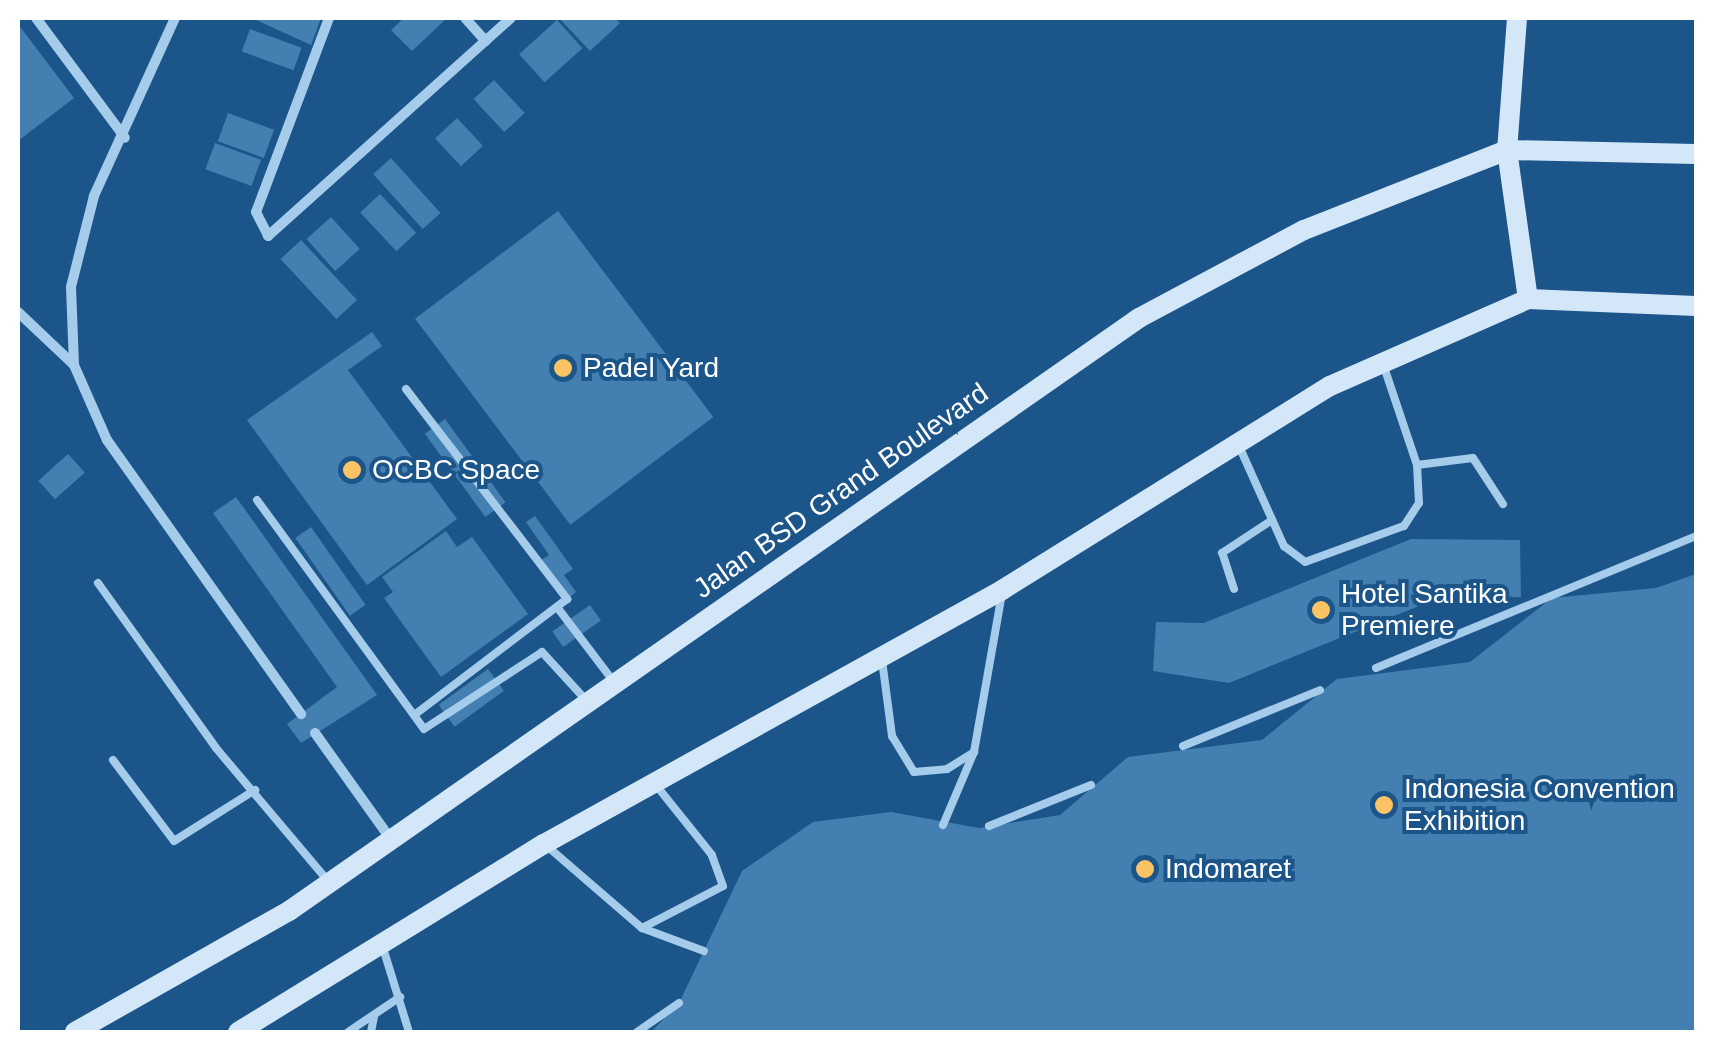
<!DOCTYPE html>
<html>
<head>
<meta charset="utf-8">
<style>
  body { margin:0 }
  #map { position:relative; width:1714px; height:1050px; overflow:hidden; background:#1c5589; font-family:Helvetica,sans-serif }
  div>[style] { position:absolute }
  .building>* { inset:0; background:#447fb2; transform-origin:0 0 }
  .lane>* { height:8px; margin:-4px; padding:0 4px; transform-origin:4px; border-radius:4px; background:#a6ccec }
  .street>* { height:10px; margin:-5px; padding:0 5px; transform-origin:5px; border-radius:5px; background:#a6ccec }
  .secondary>* { height:20px; margin:-10px; padding:0 10px; transform-origin:10px; border-radius:10px; background:#d3e7f9 }
  .dots>* { width:28px; height:28px; translate:-50% -50%; box-sizing:border-box; border:5px solid #1c5589; border-radius:50% }
  span { translate:-50% -50%; white-space:nowrap; text-align:center; line-height:1.15; -webkit-text-stroke:8px #1c5589; paint-order:stroke }
  .poi-label { font-size:28px; color:#fff }
  .left { translate:0 -50%; text-align:left }
  .street-label { font-size:28px; color:#fff }
  .frame { position:absolute; inset:0; border:20px solid #fff; pointer-events:none }
</style>
</head>
<body>
<div id="map">
  <div class="building">
    <div style="clip-path:polygon(252px 18px,321px 18px,311px 45px)"></div>
    <div style="clip-path:polygon(404px 18px,447px 18px,412px 51px,391px 30px)"></div>
    <div style="clip-path:polygon(559px 18px,614px 18px,620px 23px,590px 51px)"></div>
    <div style="left:557px;top:20px;width:38px;height:51px;rotate:48deg"></div>
    <div style="clip-path:polygon(18px 24px,74px 98px,18px 141px)"></div>
    <div style="left:250px;top:29px;width:55px;height:24px;rotate:20deg"></div>
    <div style="left:494px;top:80px;width:45px;height:28px;rotate:47deg"></div>
    <div style="left:228px;top:113px;width:49px;height:30px;rotate:20deg"></div>
    <div style="left:457px;top:118px;width:38px;height:30px;rotate:47deg"></div>
    <div style="left:215px;top:143px;width:49px;height:28px;rotate:20deg"></div>
    <div style="left:391px;top:158px;width:74px;height:24px;rotate:48deg"></div>
    <div style="left:380px;top:194px;width:53px;height:27px;rotate:47deg"></div>
    <div style="left:558px;top:211px;width:258px;height:179px;rotate:53deg"></div>
    <div style="left:331px;top:217px;width:43px;height:33px;rotate:48deg"></div>
    <div style="left:301px;top:240px;width:82px;height:28px;rotate:47deg"></div>
    <div style="clip-path:polygon(372px 332px,382px 346px,348px 370px,457px 519px,367px 585px,247px 420px)"></div>
    <div style="left:445px;top:419px;width:103px;height:25px;rotate:54deg"></div>
    <div style="left:68px;top:454px;width:25px;height:40px;rotate:48deg"></div>
    <div style="clip-path:polygon(236px 497px,377px 695px,301px 743px,287px 724px,337px 687px,213px 513px)"></div>
    <div style="clip-path:polygon(535px 516px,573px 569px,564px 575px,576px 592px,569px 598px,541px 560px,549px 555px,526px 522px)"></div>
    <div style="left:311px;top:527px;width:95px;height:19px;rotate:55deg"></div>
    <div style="clip-path:polygon(446px 531px,457px 547px,472px 537px,528px 614px,441px 677px,384px 598px,393px 592px,382px 577px)"></div>
    <div style="clip-path:polygon(1411px 539px,1520px 540px,1521px 597px,1436px 599px,1229px 683px,1153px 671px,1156px 622px,1204px 623px)"></div>
    <div style="clip-path:polygon(1696px 574px,1696px 1032px,651px 1032px,679px 1003px,742px 871px,813px 822px,891px 812px,979px 828px,1060px 815px,1128px 757px,1262px 740px,1337px 679px,1470px 662px,1552px 598px,1656px 588px)"></div>
    <div style="left:590px;top:605px;width:19px;height:46px;rotate:55deg"></div>
    <div style="left:488px;top:669px;width:27px;height:61px;rotate:54deg"></div>
  </div>
  <div class="lane">
    <div style="left:406px;top:389px;width:265px;rotate:52.5deg"></div>
    <div style="left:567px;top:599px;width:192px;rotate:142.8deg"></div>
    <div style="left:1239px;top:446px;width:110px;rotate:65.8deg"></div>
    <div style="left:1284px;top:546px;width:26px;rotate:37deg"></div>
    <div style="left:1305px;top:562px;width:105px;rotate:-20deg"></div>
    <div style="left:1404px;top:526px;width:27px;rotate:-57deg"></div>
    <div style="left:1419px;top:503px;width:38px;rotate:-93deg"></div>
    <div style="left:1417px;top:465px;width:107px;rotate:-108.6deg"></div>
    <div style="left:1417px;top:465px;width:56px;rotate:-7.1deg"></div>
    <div style="left:1473px;top:458px;width:55px;rotate:56.9deg"></div>
    <div style="left:257px;top:500px;width:283px;rotate:53.9deg"></div>
    <div style="left:424px;top:729px;width:141px;rotate:-33.1deg"></div>
    <div style="left:542px;top:652px;width:65px;rotate:47.5deg"></div>
    <div style="left:98px;top:583px;width:203px;rotate:54.4deg"></div>
    <div style="left:216px;top:748px;width:175px;rotate:49.9deg"></div>
    <div style="left:1234px;top:589px;width:38px;rotate:-108deg"></div>
    <div style="left:1222px;top:553px;width:60px;rotate:-33.4deg"></div>
    <div style="left:557px;top:607px;width:94px;rotate:52.8deg"></div>
    <div style="left:882px;top:660px;width:77px;rotate:82.5deg"></div>
    <div style="left:892px;top:736px;width:42px;rotate:58.6deg"></div>
    <div style="left:914px;top:772px;width:33px;rotate:-5deg"></div>
    <div style="left:947px;top:769px;width:32px;rotate:-32deg"></div>
    <div style="left:1376px;top:668px;width:346px;rotate:-22.4deg"></div>
    <div style="left:1183px;top:746px;width:148px;rotate:-22.2deg"></div>
    <div style="left:113px;top:760px;width:101px;rotate:53deg"></div>
    <div style="left:174px;top:841px;width:96px;rotate:-32.2deg"></div>
    <div style="left:943px;top:825px;width:79px;rotate:-67deg"></div>
    <div style="left:974px;top:752px;width:160px;rotate:-80deg"></div>
    <div style="left:989px;top:826px;width:110px;rotate:-21.9deg"></div>
    <div style="left:548px;top:847px;width:124px;rotate:40.8deg"></div>
    <div style="left:642px;top:928px;width:66px;rotate:20.4deg"></div>
    <div style="left:642px;top:928px;width:91px;rotate:-27.4deg"></div>
    <div style="left:723px;top:886px;width:33px;rotate:-110deg"></div>
    <div style="left:712px;top:855px;width:90px;rotate:-128.7deg"></div>
    <div style="left:383px;top:948px;width:88px;rotate:72.8deg"></div>
    <div style="left:348px;top:1032px;width:63px;rotate:-33.9deg"></div>
    <div style="left:371px;top:1032px;width:16px;rotate:-79deg"></div>
    <div style="left:637px;top:1032px;width:51px;rotate:-34.6deg"></div>
  </div>
  <div class="street">
    <div style="left:36px;top:18px;width:149px;rotate:53.4deg"></div>
    <div style="left:175px;top:18px;width:196px;rotate:114.5deg"></div>
    <div style="left:94px;top:196px;width:94px;rotate:104.2deg"></div>
    <div style="left:71px;top:287px;width:78px;rotate:87.8deg"></div>
    <div style="left:74px;top:365px;width:82px;rotate:66.3deg"></div>
    <div style="left:107px;top:440px;width:336px;rotate:54.7deg"></div>
    <div style="left:329px;top:18px;width:207px;rotate:110.6deg"></div>
    <div style="left:256px;top:212px;width:27px;rotate:63deg"></div>
    <div style="left:268px;top:236px;width:326px;rotate:-41.9deg"></div>
    <div style="left:465px;top:18px;width:31px;rotate:48deg"></div>
    <div style="left:18px;top:312px;width:77px;rotate:43.4deg"></div>
    <div style="left:315px;top:733px;width:129px;rotate:54.5deg"></div>
  </div>
  <div class="secondary">
    <div style="left:1517px;top:18px;width:132px;rotate:94.3deg"></div>
    <div style="left:1507px;top:150px;width:150px;rotate:82deg"></div>
    <div style="left:75px;top:1032px;width:246px;rotate:-29.5deg"></div>
    <div style="left:289px;top:911px;width:1036px;rotate:-34.9deg"></div>
    <div style="left:1139px;top:318px;width:187px;rotate:-28.1deg"></div>
    <div style="left:1304px;top:230px;width:218px;rotate:-21.5deg"></div>
    <div style="left:1507px;top:150px;width:189px;rotate:1.2deg"></div>
    <div style="left:238px;top:1032px;width:359px;rotate:-31.6deg"></div>
    <div style="left:544px;top:844px;width:524px;rotate:-29.01deg"></div>
    <div style="left:1002px;top:590px;width:386px;rotate:-31.9deg"></div>
    <div style="left:1330px;top:386px;width:216px;rotate:-23.7deg"></div>
    <div style="left:1528px;top:299px;width:168px;rotate:2.4deg"></div>
  </div>
  <div class="dots">
    <div style="left:563px;top:368px;background:#fcc364"></div>
    <div style="left:352px;top:470px;background:#fcc364"></div>
    <div style="left:1321px;top:610px;background:#fcc364"></div>
    <div style="left:1384px;top:805px;background:#fcc364"></div>
    <div style="left:1145px;top:869px;background:#fcc364"></div>
  </div>
  <div class="poi-label">
    <span class="left" style="left:583px;top:368px">Padel Yard</span>
    <span class="left" style="left:372px;top:470px">OCBC Space</span>
    <span class="left" style="left:1341px;top:610px">Hotel Santika<br>Premiere</span>
    <span class="left" style="left:1404px;top:805px">Indonesia Convention<br>Exhibition</span>
    <span class="left" style="left:1165px;top:869px">Indomaret</span>
  </div>
  <div class="street-label">
    <span style="left:841px;top:491px;rotate:-35deg">Jalan BSD Grand Boulevard</span>
  </div>
  <div class="frame"></div>
</div>
</body>
</html>
